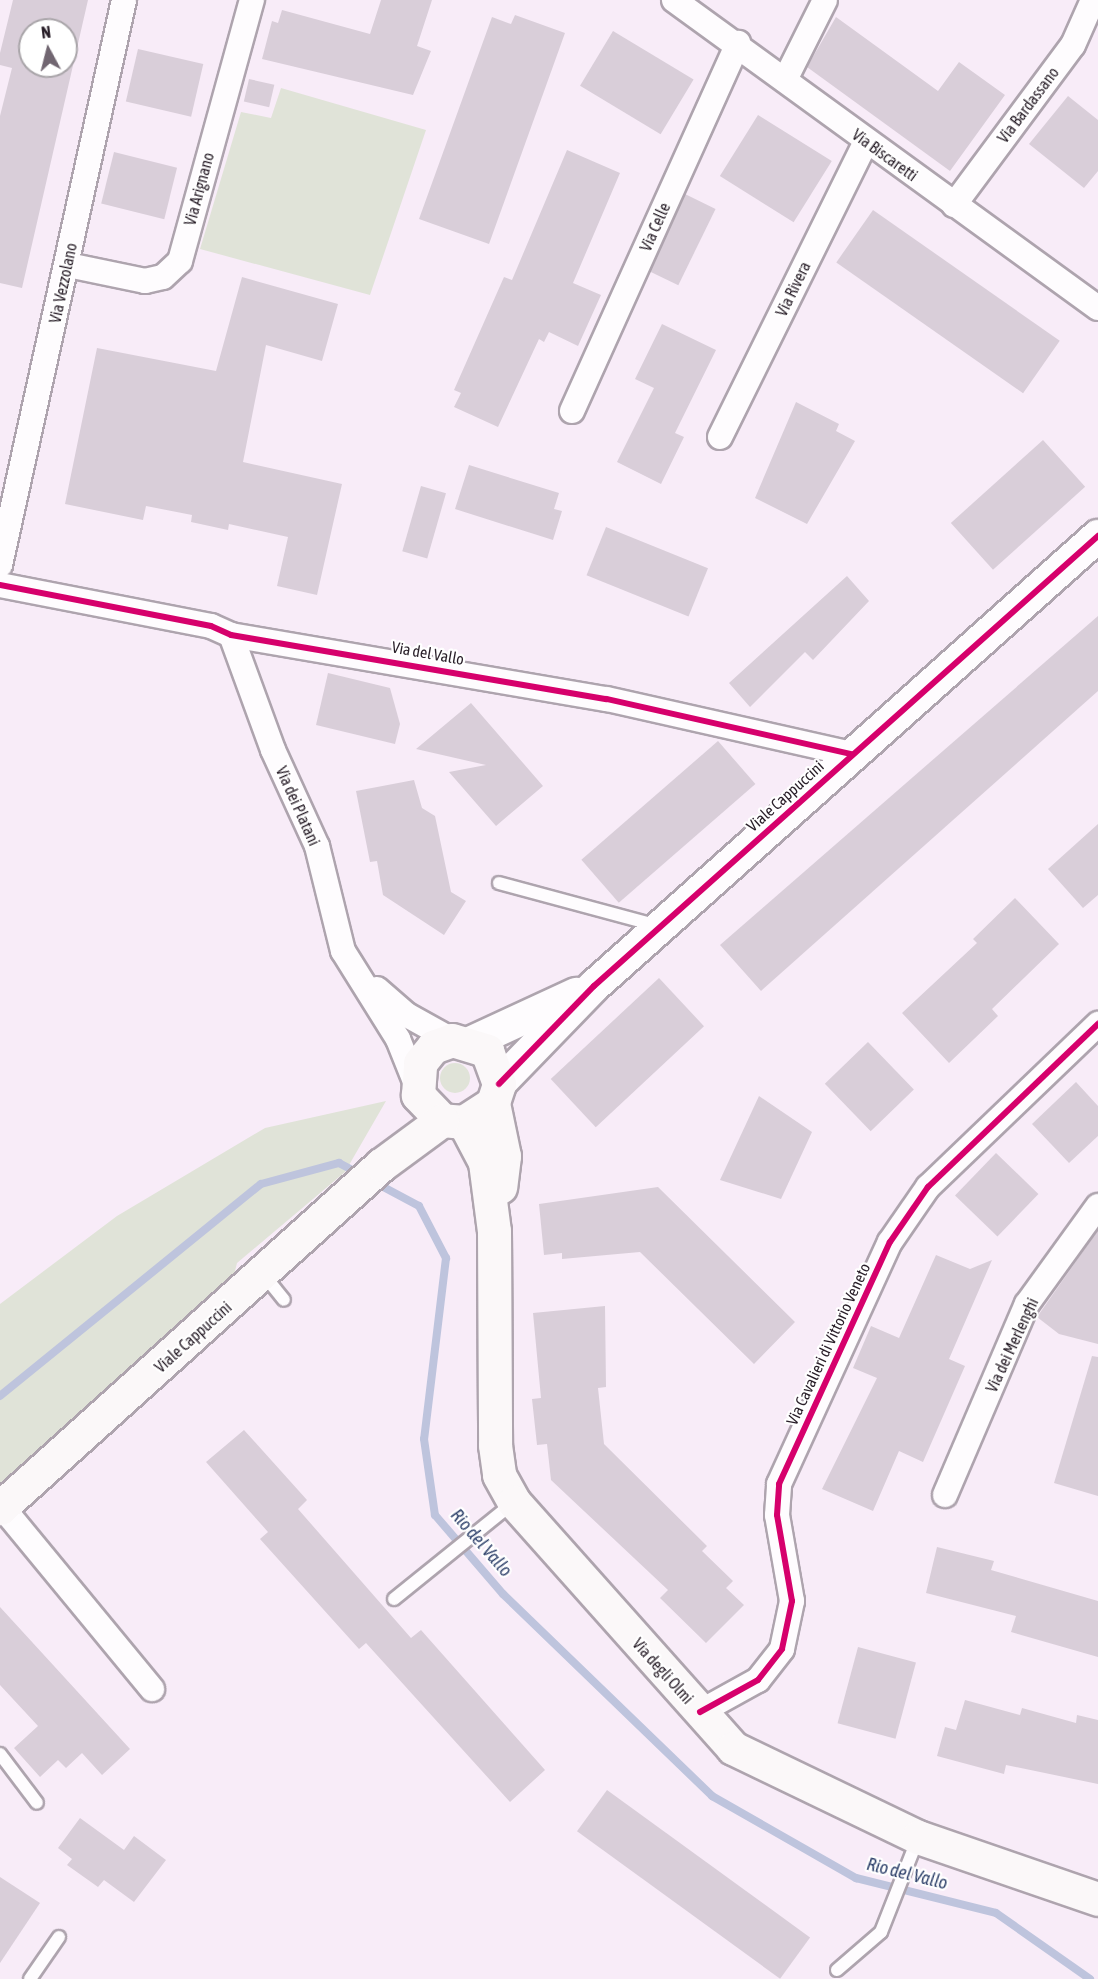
<!DOCTYPE html>
<html>
<head>
<meta charset="utf-8">
<style>
  body { margin:0 }
  #map { position:relative; width:1098px; height:1979px; overflow:hidden; background:#f8ecf8; font-family:"Asap Condensed",sans-serif }
  div>[style] { position:absolute }
  .green>* { inset:0; background:#e0e3d8 }
  .round { border-radius:50% }
  .stream>* { height:8px; margin:-4px; padding:0 4px; transform-origin:4px; border-radius:4px; background:#bec4dd }
  .building>* { inset:0; background:#d9ced9; transform-origin:0 0 }
  .roads { filter:drop-shadow(2px 0 #aea4ae) drop-shadow(-2px 0 #aea4ae) drop-shadow(0 2px #aea4ae) drop-shadow(0 -2px #aea4ae) }
  .service>* { height:12px; margin:-6px; padding:0 6px; transform-origin:6px; border-radius:6px; background:#fefcfe }
  .minor>* { height:24px; margin:-12px; padding:0 12px; transform-origin:12px; border-radius:12px; background:#fefcfe }
  .tertiary>* { height:32px; margin:-16px; padding:0 16px; transform-origin:16px; border-radius:16px; background:#fefcfe }
  .secondary>* { height:33px; margin:-16.5px; padding:0 16.5px; transform-origin:16.5px; border-radius:16.5px; background:#fbf8f9 }
  .cycleway>* { height:6px; margin:-3px; padding:0 3px; transform-origin:3px; border-radius:3px; background:#d6006c }
  span { translate:-50% -50%; white-space:nowrap; text-align:center; line-height:1.15; -webkit-text-stroke:4.5px #fff; paint-order:stroke }
  .street-label { font-size:16px; color:#281e28 }
  .water-label { font-size:18px; color:#2c3f69; font-style:italic }
  .north { position:absolute; left:18px; top:18px; width:60px; height:60px; box-sizing:border-box; background:#fff; border:2px solid #a9a5a9; border-radius:50%; rotate:353deg; font-size:16px; font-weight:700; line-height:24px; text-align:center; color:#281e28 }
  .north::after { content:''; display:block; margin:auto; width:21px; height:27px; background:#716671; clip-path:polygon(50% 0,100% 100%,50% 72%,0 100%) }
</style>
</head>
<body>
<div id="map">
  <div class="green">
    <div style="clip-path:polygon(281px 88px,426px 130px,370px 295px,200px 249px,241px 112px,271px 118px)"></div>
    <div class="round" style="left:440px;top:1063px;width:30px;height:30px"></div>
    <div style="clip-path:polygon(386px 1101px,345px 1172px,237px 1263px,231px 1287px,0 1488px,0 1304px,117px 1216px,265px 1128px)"></div>
  </div>
  <div class="stream">
    <div style="left:374px;top:1182px;width:51px;rotate:28.1deg"></div>
    <div style="left:419px;top:1206px;width:59px;rotate:62.6deg"></div>
    <div style="left:446px;top:1258px;width:182px;rotate:96.9deg"></div>
    <div style="left:424px;top:1439px;width:77px;rotate:81.8deg"></div>
    <div style="left:435px;top:1515px;width:104px;rotate:49.3deg"></div>
    <div style="left:503px;top:1594px;width:291px;rotate:44deg"></div>
    <div style="left:712px;top:1796px;width:166px;rotate:29.7deg"></div>
    <div style="left:856px;top:1878px;width:144px;rotate:14deg"></div>
    <div style="left:996px;top:1913px;width:115px;rotate:35.1deg"></div>
    <div style="left:0;top:1396px;width:336px;rotate:-39.1deg"></div>
    <div style="left:261px;top:1184px;width:81px;rotate:-15.1deg"></div>
    <div style="left:339px;top:1163px;width:24px;rotate:28deg"></div>
  </div>
  <div class="building">
    <div style="clip-path:polygon(evenodd,13px 0,88px 0,22px 288px,0 283px,0 116px,12px 68px,0 65px,0 53px,13px 0,30px 30px,66px 30px,66px 66px,30px 66px,30px 30px)"></div>
    <div style="clip-path:polygon(381px 0,432px 0,417px 46px,431px 51px,413px 95px,262px 59px,272px 21px,278px 23px,282px 10px,370px 34px)"></div>
    <div style="clip-path:polygon(515px 15px,565px 33px,489px 244px,419px 219px,492px 17px,511px 24px)"></div>
    <div style="clip-path:polygon(836px 17px,938px 91px,959px 62px,1005px 95px,950px 171px,807px 67px)"></div>
    <div style="left:613px;top:31px;width:94px;height:64px;rotate:31deg"></div>
    <div style="left:138px;top:49px;width:67px;height:54px;rotate:13deg"></div>
    <div style="left:249px;top:79px;width:26px;height:23px;rotate:13deg"></div>
    <div style="clip-path:polygon(1068px 96px,1098px 120px,1098px 171px,1084px 188px,1029px 144px)"></div>
    <div style="left:758px;top:115px;width:87px;height:72px;rotate:32deg"></div>
    <div style="clip-path:polygon(567px 150px,620px 173px,573px 283px,601px 295px,578px 346px,549px 332px,544px 342px,539px 339px,498px 427px,454px 407px,461px 393px,454px 390px,504px 277px,512px 280px)"></div>
    <div style="left:114px;top:152px;width:65px;height:53px;rotate:14deg"></div>
    <div style="left:685px;top:194px;width:34px;height:85px;rotate:26deg"></div>
    <div style="left:873px;top:210px;width:228px;height:64px;rotate:35deg"></div>
    <div style="clip-path:polygon(242px 277px,338px 304px,322px 361px,266px 345px,243px 462px,342px 484px,317px 595px,277px 586px,288px 537px,229px 524px,228px 530px,191px 522px,192px 515px,146px 506px,143px 520px,65px 504px,97px 348px,216px 371px)"></div>
    <div style="clip-path:polygon(662px 324px,716px 350px,675px 433px,684px 437px,661px 484px,617px 462px,654px 388px,635px 379px)"></div>
    <div style="clip-path:polygon(796px 402px,839px 424px,836px 431px,855px 441px,807px 524px,755px 498px)"></div>
    <div style="left:1043px;top:440px;width:63px;height:124px;rotate:48deg"></div>
    <div style="clip-path:polygon(469px 465px,559px 493px,554px 509px,562px 511px,553px 540px,455px 509px)"></div>
    <div style="left:421px;top:486px;width:26px;height:68px;rotate:16deg"></div>
    <div style="left:606px;top:527px;width:110px;height:52px;rotate:22deg"></div>
    <div style="clip-path:polygon(847px 576px,869px 601px,813px 660px,805px 652px,750px 707px,729px 683px)"></div>
    <div style="clip-path:polygon(1098px 616px,1098px 691px,761px 991px,720px 945px)"></div>
    <div style="clip-path:polygon(328px 673px,390px 688px,400px 724px,395px 744px,316px 725px)"></div>
    <div style="clip-path:polygon(471px 703px,543px 786px,496px 826px,449px 772px,486px 765px,416px 749px)"></div>
    <div style="left:718px;top:741px;width:57px;height:181px;rotate:49deg"></div>
    <div style="clip-path:polygon(414px 780px,422px 808px,435px 816px,451px 892px,466px 901px,444px 935px,383px 895px,377px 861px,370px 862px,356px 791px)"></div>
    <div style="clip-path:polygon(1098px 824px,1098px 895px,1083px 908px,1048px 869px)"></div>
    <div style="clip-path:polygon(1015px 898px,1059px 944px,992px 1009px,998px 1016px,949px 1063px,902px 1013px,977px 943px,973px 939px)"></div>
    <div style="left:659px;top:978px;width:66px;height:148px;rotate:47deg"></div>
    <div style="left:868px;top:1042px;width:66px;height:60px;rotate:46deg"></div>
    <div style="clip-path:polygon(1076px 1082px,1098px 1106px,1098px 1136px,1069px 1163px,1032px 1124px)"></div>
    <div style="clip-path:polygon(759px 1096px,812px 1132px,781px 1199px,720px 1180px)"></div>
    <div style="left:996px;top:1153px;width:59px;height:59px;rotate:44deg"></div>
    <div style="clip-path:polygon(658px 1187px,795px 1322px,754px 1364px,640px 1252px,562px 1259px,562px 1253px,544px 1255px,539px 1204px)"></div>
    <div style="clip-path:polygon(1098px 1230px,1098px 1344px,1059px 1334px,1037px 1317px)"></div>
    <div style="clip-path:polygon(936px 1255px,970px 1269px,992px 1260px,949px 1359px,965px 1366px,923px 1462px,899px 1451px,873px 1511px,822px 1489px,877px 1378px,853px 1368px,871px 1326px,899px 1338px)"></div>
    <div style="clip-path:polygon(605px 1306px,606px 1387px,598px 1388px,604px 1444px,707px 1546px,702px 1551px,733px 1581px,726px 1588px,744px 1605px,706px 1643px,660px 1598px,668px 1590px,551px 1480px,547px 1444px,537px 1445px,532px 1399px,541px 1398px,533px 1313px)"></div>
    <div style="clip-path:polygon(1092px 1356px,1098px 1357px,1098px 1496px,1054px 1483px)"></div>
    <div style="clip-path:polygon(244px 1430px,307px 1500px,298px 1509px,411px 1638px,421px 1630px,545px 1770px,510px 1802px,366px 1643px,359px 1649px,260px 1539px,268px 1532px,206px 1462px)"></div>
    <div style="clip-path:polygon(937px 1547px,994px 1561px,991px 1570px,1098px 1601px,1098px 1657px,1011px 1632px,1016px 1616px,926px 1593px)"></div>
    <div style="clip-path:polygon(0 1607px,130px 1749px,102px 1775px,82px 1753px,66px 1768px,58px 1760px,40px 1777px,14px 1748px,38px 1726px,0 1685px)"></div>
    <div style="left:858px;top:1647px;width:60px;height:79px;rotate:15deg"></div>
    <div style="clip-path:polygon(965px 1700px,1020px 1715px,1022px 1708px,1076px 1723px,1077px 1715px,1098px 1720px,1098px 1784px,1006px 1765px,1004px 1774px,937px 1756px,945px 1727px,956px 1730px)"></div>
    <div style="left:607px;top:1790px;width:251px;height:51px;rotate:36deg"></div>
    <div style="clip-path:polygon(80px 1818px,124px 1850px,134px 1836px,166px 1860px,134px 1902px,104px 1880px,98px 1887px,67px 1865px,72px 1859px,58px 1848px)"></div>
    <div style="clip-path:polygon(0 1877px,40px 1903px,0 1963px)"></div>
  </div>
  <div class="roads">
    <div class="service">
      <div style="left:499px;top:883px;width:165px;rotate:15.1deg"></div>
      <div style="left:263px;top:1274px;width:33px;rotate:51deg"></div>
      <div style="left:394px;top:1599px;width:153px;rotate:-38.9deg"></div>
      <div style="left:0;top:1754px;width:61px;rotate:52.9deg"></div>
      <div style="left:837px;top:1970px;width:58px;rotate:-40.8deg"></div>
      <div style="left:881px;top:1932px;width:101px;rotate:-68.5deg"></div>
      <div style="left:30px;top:1979px;width:51px;rotate:-55.4deg"></div>
    </div>
    <div class="minor">
      <div style="left:674px;top:0;width:524px;rotate:36deg"></div>
      <div style="left:785px;top:80px;width:89px;rotate:-63.4deg"></div>
      <div style="left:954px;top:205px;width:199px;rotate:-53.4deg"></div>
      <div style="left:1073px;top:45px;width:49px;rotate:-66deg"></div>
      <div style="left:68px;top:265px;width:79px;rotate:11.7deg"></div>
      <div style="left:145px;top:281px;width:18px;rotate:-13deg"></div>
      <div style="left:163px;top:277px;width:23px;rotate:-43deg"></div>
      <div style="left:180px;top:261px;width:271px;rotate:-74.6deg"></div>
      <div style="left:572px;top:411px;width:404px;rotate:-65.7deg"></div>
      <div style="left:720px;top:437px;width:330px;rotate:-63.7deg"></div>
      <div style="left:0;top:565px;width:578px;rotate:-77.62deg"></div>
      <div style="left:0;top:585px;width:215px;rotate:11deg"></div>
      <div style="left:211px;top:626px;width:22px;rotate:24deg"></div>
      <div style="left:231px;top:635px;width:381px;rotate:9.7deg"></div>
      <div style="left:607px;top:699px;width:251px;rotate:12.7deg"></div>
      <div style="left:231px;top:635px;width:122px;rotate:69.9deg"></div>
      <div style="left:273px;top:750px;width:106px;rotate:65.4deg"></div>
      <div style="left:317px;top:846px;width:108px;rotate:76.1deg"></div>
      <div style="left:343px;top:951px;width:104px;rotate:58deg"></div>
      <div style="left:398px;top:1039px;width:48px;rotate:68.2deg"></div>
      <div style="left:377px;top:989px;width:40px;rotate:41deg"></div>
      <div style="left:407px;top:1015px;width:51px;rotate:29.1deg"></div>
      <div style="left:945px;top:1495px;width:208px;rotate:-66.8deg"></div>
      <div style="left:1027px;top:1304px;width:121px;rotate:-54.1deg"></div>
      <div style="left:2px;top:1507px;width:236px;rotate:50.5deg"></div>
      <div style="left:700px;top:1712px;width:66px;rotate:-28.9deg"></div>
      <div style="left:758px;top:1680px;width:39px;rotate:-52deg"></div>
      <div style="left:782px;top:1649px;width:49px;rotate:-78.2deg"></div>
      <div style="left:792px;top:1601px;width:87px;rotate:-99.9deg"></div>
      <div style="left:777px;top:1515px;width:31px;rotate:-86deg"></div>
      <div style="left:779px;top:1484px;width:266px;rotate:-65.4deg"></div>
      <div style="left:890px;top:1242px;width:67px;rotate:-55.4deg"></div>
      <div style="left:928px;top:1187px;width:236px;rotate:-43.8deg"></div>
    </div>
    <div class="tertiary">
      <div style="left:472px;top:1042px;width:115px;rotate:-24.8deg"></div>
      <div style="left:499px;top:1084px;width:136px;rotate:-45.9deg"></div>
      <div style="left:594px;top:986px;width:676px;rotate:-41.76deg"></div>
    </div>
    <div class="secondary">
      <div style="left:493px;top:1103px;width:35px;rotate:147deg"></div>
      <div style="left:464px;top:1122px;width:22px;rotate:-175deg"></div>
      <div style="left:442px;top:1120px;width:35px;rotate:-134deg"></div>
      <div style="left:418px;top:1095px;width:32px;rotate:-86deg"></div>
      <div style="left:420px;top:1063px;width:21px;rotate:-51deg"></div>
      <div style="left:433px;top:1047px;width:20px;rotate:-20deg"></div>
      <div style="left:452px;top:1040px;width:37px;rotate:17deg"></div>
      <div style="left:487px;top:1051px;width:35px;rotate:70deg"></div>
      <div style="left:499px;top:1084px;width:20px;rotate:108deg"></div>
      <div style="left:493px;top:1103px;width:54px;rotate:78.3deg"></div>
      <div style="left:504px;top:1156px;width:31px;rotate:97deg"></div>
      <div style="left:464px;top:1122px;width:45px;rotate:62.3deg"></div>
      <div style="left:485px;top:1162px;width:70px;rotate:82.6deg"></div>
      <div style="left:494px;top:1231px;width:214px;rotate:89.7deg"></div>
      <div style="left:495px;top:1445px;width:30px;rotate:82deg"></div>
      <div style="left:499px;top:1475px;width:31px;rotate:61deg"></div>
      <div style="left:514px;top:1502px;width:329px;rotate:48.3deg"></div>
      <div style="left:733px;top:1748px;width:205px;rotate:25.7deg"></div>
      <div style="left:918px;top:1837px;width:190px;rotate:19deg"></div>
      <div style="left:0;top:1508px;width:513px;rotate:-42deg"></div>
      <div style="left:381px;top:1165px;width:76px;rotate:-36.4deg"></div>
    </div>
  </div>
  <div class="cycleway">
    <div style="left:0;top:585px;width:215px;rotate:11deg"></div>
    <div style="left:211px;top:626px;width:22px;rotate:24deg"></div>
    <div style="left:231px;top:635px;width:381px;rotate:9.7deg"></div>
    <div style="left:607px;top:699px;width:251px;rotate:12.7deg"></div>
    <div style="left:499px;top:1084px;width:136px;rotate:-45.9deg"></div>
    <div style="left:594px;top:986px;width:676px;rotate:-41.76deg"></div>
    <div style="left:700px;top:1712px;width:66px;rotate:-28.9deg"></div>
    <div style="left:758px;top:1680px;width:39px;rotate:-52deg"></div>
    <div style="left:782px;top:1649px;width:49px;rotate:-78.2deg"></div>
    <div style="left:792px;top:1601px;width:87px;rotate:-99.9deg"></div>
    <div style="left:777px;top:1515px;width:31px;rotate:-86deg"></div>
    <div style="left:779px;top:1484px;width:266px;rotate:-65.4deg"></div>
    <div style="left:890px;top:1242px;width:67px;rotate:-55.4deg"></div>
    <div style="left:928px;top:1187px;width:236px;rotate:-43.8deg"></div>
  </div>
  <div class="street-label">
    <span style="left:1028px;top:105px;rotate:-53deg">Via Bardassano</span>
    <span style="left:885px;top:155px;rotate:36deg">Via Biscaretti</span>
    <span style="left:199px;top:189px;rotate:-75deg">Via Arignano</span>
    <span style="left:655px;top:227px;rotate:-66deg">Via Celle</span>
    <span style="left:63px;top:283px;rotate:-78deg">Via Vezzolano</span>
    <span style="left:793px;top:289px;rotate:-64deg">Via Rivera</span>
    <span style="left:428px;top:653px;rotate:10deg">Via del Vallo</span>
    <span style="left:785px;top:796px;rotate:-42deg">Viale Cappuccini</span>
    <span style="left:298px;top:806px;rotate:66deg">Via dei Platani</span>
    <span style="left:193px;top:1337px;rotate:-42deg">Viale Cappuccini</span>
    <span style="left:828px;top:1344px;rotate:-65deg">Via Cavalieri di Vittorio Veneto</span>
    <span style="left:1012px;top:1345px;rotate:-65deg">Via dei Merlenghi</span>
    <span style="left:663px;top:1671px;rotate:48deg">Via degli Olmi</span>
  </div>
  <div class="water-label">
    <span style="left:481px;top:1543px;rotate:49deg">Rio del Vallo</span>
    <span style="left:907px;top:1874px;rotate:14deg">Rio del Vallo</span>
  </div>
  <div class="north">N</div>
</div>
</body>
</html>
